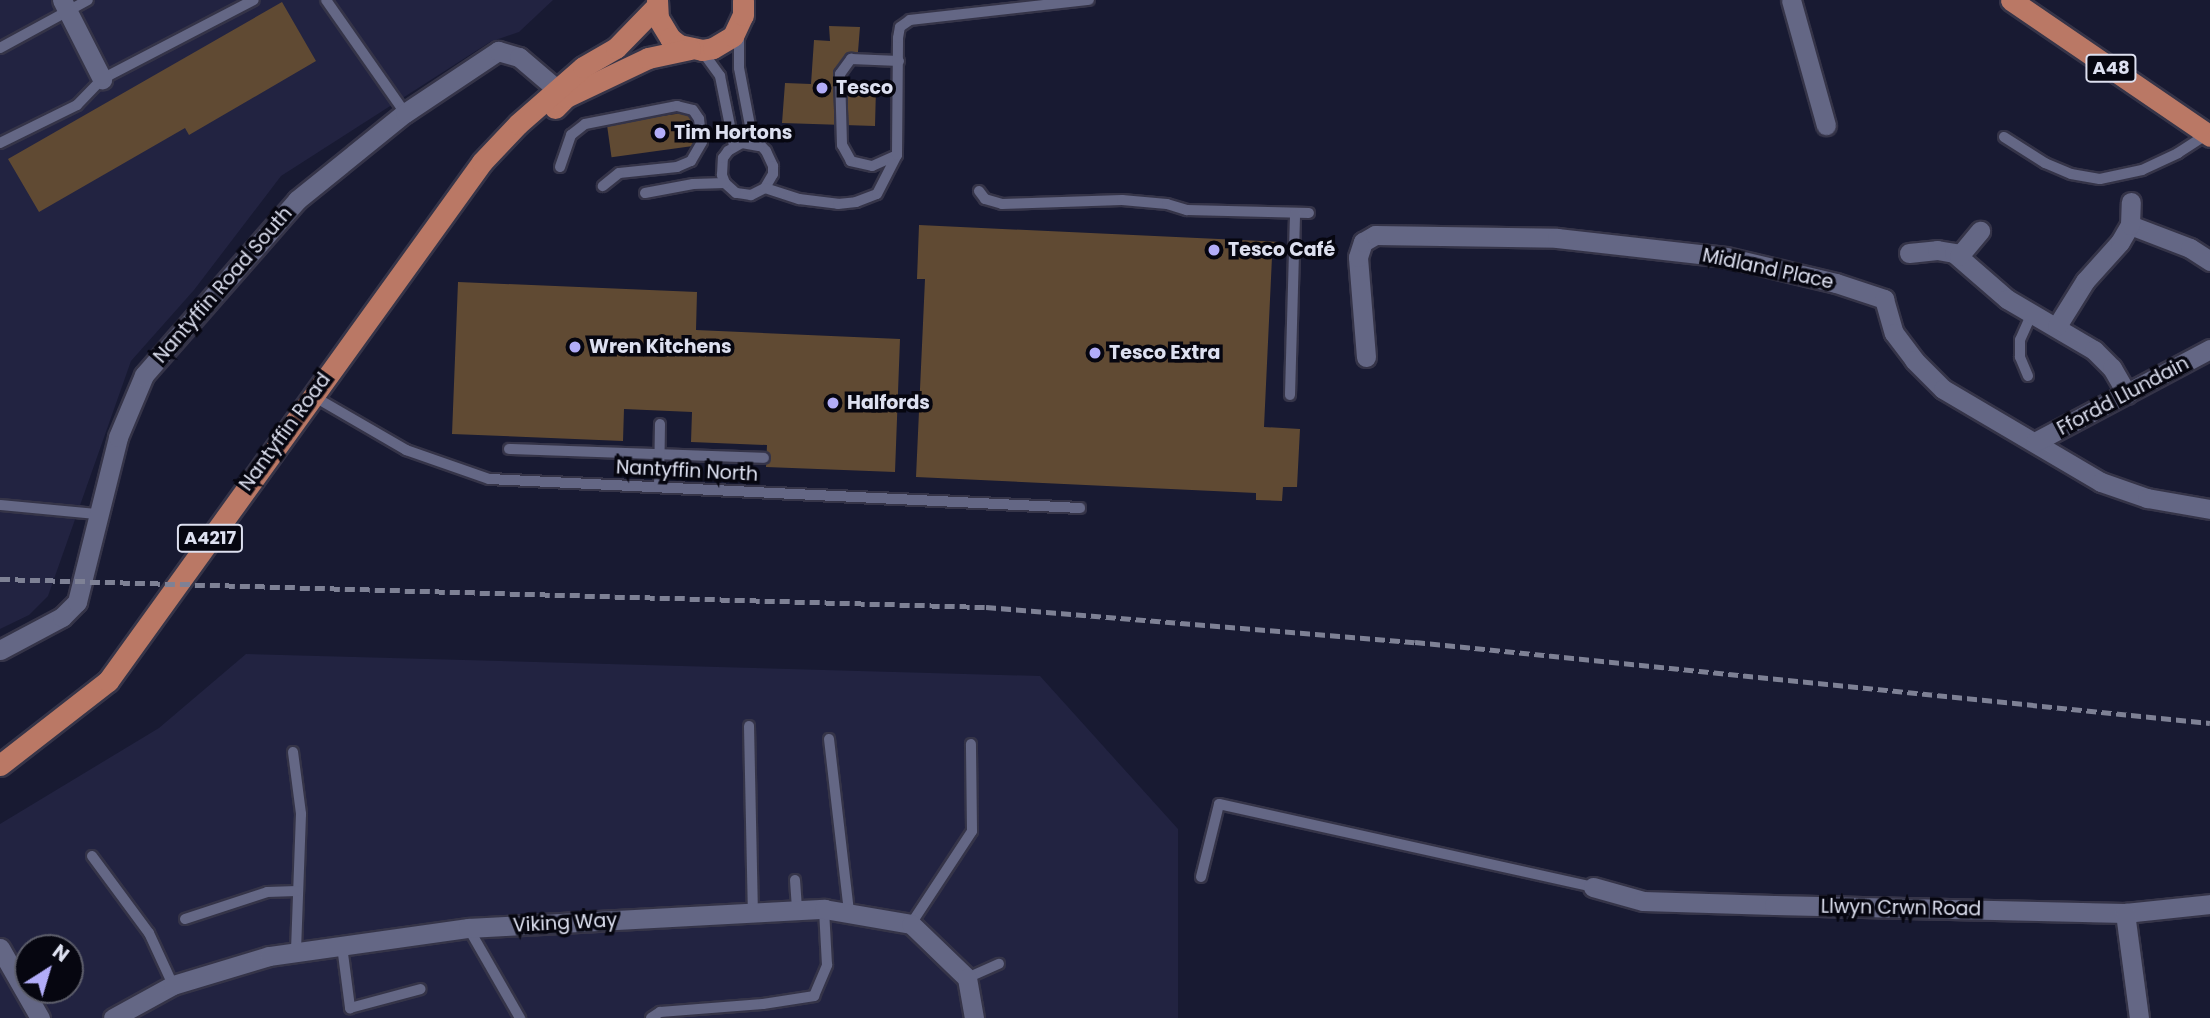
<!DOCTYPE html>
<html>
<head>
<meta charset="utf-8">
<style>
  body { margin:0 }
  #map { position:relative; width:2210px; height:1018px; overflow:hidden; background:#181a32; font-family:Poppins,sans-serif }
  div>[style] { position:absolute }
  .built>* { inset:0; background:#222341 }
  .building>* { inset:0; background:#604a33; transform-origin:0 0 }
  .roads { filter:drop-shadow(2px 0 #353448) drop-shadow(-2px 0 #353448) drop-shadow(0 2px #353448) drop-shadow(0 -2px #353448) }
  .lane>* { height:10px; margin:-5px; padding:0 5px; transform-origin:5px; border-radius:5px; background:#646785 }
  .street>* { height:19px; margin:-9.5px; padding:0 9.5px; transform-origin:9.5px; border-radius:9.5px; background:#646785 }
  .primary>* { height:21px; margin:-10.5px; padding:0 10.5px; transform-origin:10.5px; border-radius:10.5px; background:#ba7865 }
  .rail>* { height:5px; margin-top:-2.5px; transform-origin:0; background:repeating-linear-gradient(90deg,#7e8195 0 10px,transparent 0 15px) }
  .dots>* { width:19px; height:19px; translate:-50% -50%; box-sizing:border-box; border:4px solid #060610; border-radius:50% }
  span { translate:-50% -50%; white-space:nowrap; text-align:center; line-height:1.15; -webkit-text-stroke:7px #060610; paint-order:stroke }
  .shield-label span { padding:2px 5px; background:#060610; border:2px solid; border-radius:5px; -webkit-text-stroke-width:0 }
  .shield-label { font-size:18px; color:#dde0f0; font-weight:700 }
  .poi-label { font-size:19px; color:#dde0f0; font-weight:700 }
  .left { translate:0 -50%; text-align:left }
  .street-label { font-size:19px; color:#dde0f0 }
  .north { position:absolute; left:14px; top:934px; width:70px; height:70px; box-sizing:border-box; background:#060610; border:2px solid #5c5d6a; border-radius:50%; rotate:37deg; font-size:19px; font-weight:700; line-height:28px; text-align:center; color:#dde0f0 }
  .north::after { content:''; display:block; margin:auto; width:24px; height:32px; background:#b2adf9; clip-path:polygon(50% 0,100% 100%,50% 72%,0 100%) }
</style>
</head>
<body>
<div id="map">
  <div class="built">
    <div style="clip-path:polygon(0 0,553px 0,519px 32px,490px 42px,281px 176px,194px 290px,131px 361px,48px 596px,29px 615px,0 629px)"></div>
    <div style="clip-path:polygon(evenodd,246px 654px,1040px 676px,1178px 829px,1178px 1018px,0 1018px,0 824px,159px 728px,246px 654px,28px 948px,70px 948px,70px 990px,28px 990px,28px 948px)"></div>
  </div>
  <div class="building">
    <div style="clip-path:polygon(282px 2px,316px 61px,189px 135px,185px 128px,39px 212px,8px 159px)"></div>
    <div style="clip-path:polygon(829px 26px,860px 27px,857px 64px,847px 62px,846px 87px,876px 88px,875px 126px,782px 123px,785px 83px,811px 84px,814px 40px,830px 41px)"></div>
    <div style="left:690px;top:112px;width:34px;height:84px;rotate:82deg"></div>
    <div style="clip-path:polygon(919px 225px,1280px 242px,1280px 257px,1272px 257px,1264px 427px,1300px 429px,1297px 487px,1283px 487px,1282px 501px,1256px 500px,1256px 493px,916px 477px,925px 279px,917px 279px)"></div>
    <div style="clip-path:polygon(458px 282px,697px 292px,696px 330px,900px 339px,895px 472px,766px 467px,767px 445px,691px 442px,692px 412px,624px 409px,623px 441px,452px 434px)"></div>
  </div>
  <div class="roads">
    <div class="lane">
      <div style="left:326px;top:0;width:138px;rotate:55deg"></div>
      <div style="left:739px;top:33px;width:35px;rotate:90deg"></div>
      <div style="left:739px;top:68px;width:69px;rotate:79.2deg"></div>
      <div style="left:752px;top:136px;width:21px;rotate:47deg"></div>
      <div style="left:766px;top:151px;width:17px;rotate:65deg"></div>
      <div style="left:773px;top:166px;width:8px;rotate:90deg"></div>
      <div style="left:773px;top:174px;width:16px;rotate:120deg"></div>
      <div style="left:765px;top:188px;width:16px;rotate:153deg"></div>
      <div style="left:751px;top:195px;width:15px;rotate:-172deg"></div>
      <div style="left:736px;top:193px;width:15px;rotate:-138deg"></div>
      <div style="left:725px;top:183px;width:9px;rotate:-111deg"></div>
      <div style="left:722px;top:175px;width:17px;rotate:-87deg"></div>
      <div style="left:723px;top:158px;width:9px;rotate:-54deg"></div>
      <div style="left:728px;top:151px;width:16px;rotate:-30deg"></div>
      <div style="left:742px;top:143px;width:17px;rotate:10deg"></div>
      <div style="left:0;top:48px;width:100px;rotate:-28.6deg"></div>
      <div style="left:702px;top:51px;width:31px;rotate:54deg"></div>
      <div style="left:720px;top:76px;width:71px;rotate:78.7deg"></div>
      <div style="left:2004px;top:137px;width:49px;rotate:32.4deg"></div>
      <div style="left:2045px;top:163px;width:28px;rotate:23deg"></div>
      <div style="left:2071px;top:174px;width:29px;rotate:10deg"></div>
      <div style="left:2100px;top:179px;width:43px;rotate:-12.1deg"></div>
      <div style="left:2142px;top:170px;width:40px;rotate:-25deg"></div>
      <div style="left:2178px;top:153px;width:35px;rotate:-33deg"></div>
      <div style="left:0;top:143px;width:86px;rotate:-26.3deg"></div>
      <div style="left:77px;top:105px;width:36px;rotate:-46deg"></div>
      <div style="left:102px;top:79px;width:171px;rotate:-27.5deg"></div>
      <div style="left:897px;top:155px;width:27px;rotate:156deg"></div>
      <div style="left:872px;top:166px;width:22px;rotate:-167deg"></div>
      <div style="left:851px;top:161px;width:18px;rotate:-119deg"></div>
      <div style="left:842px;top:145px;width:71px;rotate:-91.6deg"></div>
      <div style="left:840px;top:74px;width:19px;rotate:-54deg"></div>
      <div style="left:851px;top:59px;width:48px;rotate:2.4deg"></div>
      <div style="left:560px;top:167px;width:34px;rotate:-71deg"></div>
      <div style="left:571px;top:135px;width:18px;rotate:-38deg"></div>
      <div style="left:585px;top:124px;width:94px;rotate:-11.1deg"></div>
      <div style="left:677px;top:106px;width:16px;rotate:14deg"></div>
      <div style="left:693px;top:110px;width:11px;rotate:56deg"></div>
      <div style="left:699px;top:119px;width:23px;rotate:83deg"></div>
      <div style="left:702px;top:142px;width:22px;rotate:120deg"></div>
      <div style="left:691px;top:161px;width:15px;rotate:157deg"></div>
      <div style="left:677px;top:167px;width:58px;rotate:174.1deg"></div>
      <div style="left:619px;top:173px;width:21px;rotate:141deg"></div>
      <div style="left:765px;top:188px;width:36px;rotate:18deg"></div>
      <div style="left:799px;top:199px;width:39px;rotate:7deg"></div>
      <div style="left:838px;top:204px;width:18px;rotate:-6deg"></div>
      <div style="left:856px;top:202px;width:22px;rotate:-21deg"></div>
      <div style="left:877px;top:194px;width:44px;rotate:-62.9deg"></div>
      <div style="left:897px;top:155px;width:117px;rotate:-89.5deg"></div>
      <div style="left:898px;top:38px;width:11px;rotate:-80deg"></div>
      <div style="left:900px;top:27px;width:12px;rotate:-35deg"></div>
      <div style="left:910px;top:20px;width:180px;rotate:-6.4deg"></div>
      <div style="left:979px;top:191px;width:10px;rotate:53deg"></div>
      <div style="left:985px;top:199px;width:18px;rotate:16deg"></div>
      <div style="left:1002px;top:204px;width:120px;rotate:-1.9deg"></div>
      <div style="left:1122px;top:200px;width:45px;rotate:5.1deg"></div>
      <div style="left:1167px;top:204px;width:21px;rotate:17deg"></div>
      <div style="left:1187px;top:210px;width:122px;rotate:1.4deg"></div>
      <div style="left:645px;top:193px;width:49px;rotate:-10.6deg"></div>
      <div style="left:693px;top:184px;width:32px;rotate:-2deg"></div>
      <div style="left:2028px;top:376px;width:21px;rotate:-113deg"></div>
      <div style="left:2020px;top:357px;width:17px;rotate:-90deg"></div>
      <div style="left:2020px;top:340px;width:30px;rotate:-66deg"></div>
      <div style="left:1290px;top:395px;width:182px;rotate:-88.4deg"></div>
      <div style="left:313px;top:396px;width:108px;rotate:30.1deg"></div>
      <div style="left:406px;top:450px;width:88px;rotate:19.3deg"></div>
      <div style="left:489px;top:479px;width:592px;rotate:2.81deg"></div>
      <div style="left:509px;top:449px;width:255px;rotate:2deg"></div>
      <div style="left:659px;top:487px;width:63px;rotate:-89.1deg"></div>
      <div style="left:0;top:505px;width:97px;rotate:5.3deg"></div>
      <div style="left:749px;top:726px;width:188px;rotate:88.8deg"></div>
      <div style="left:829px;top:739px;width:175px;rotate:83.4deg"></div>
      <div style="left:293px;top:752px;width:63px;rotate:82.6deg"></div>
      <div style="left:301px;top:814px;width:138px;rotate:92.1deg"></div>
      <div style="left:92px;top:856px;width:96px;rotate:53.5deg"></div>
      <div style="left:149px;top:933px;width:57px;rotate:65.2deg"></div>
      <div style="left:1201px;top:877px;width:75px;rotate:-76.1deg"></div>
      <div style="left:1219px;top:804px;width:383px;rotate:12.5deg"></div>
      <div style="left:795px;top:880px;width:30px;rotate:86deg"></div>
      <div style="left:185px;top:919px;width:86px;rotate:-18.2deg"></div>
      <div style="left:267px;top:892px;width:30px;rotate:-2deg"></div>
      <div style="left:911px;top:924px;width:111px;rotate:-56.7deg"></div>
      <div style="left:972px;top:831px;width:87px;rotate:-90.7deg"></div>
      <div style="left:469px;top:929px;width:103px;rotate:60.2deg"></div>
      <div style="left:342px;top:946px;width:63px;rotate:82.6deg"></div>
      <div style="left:350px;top:1008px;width:73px;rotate:-15deg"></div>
      <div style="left:967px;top:978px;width:35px;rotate:-24deg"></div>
      <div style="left:651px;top:1018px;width:11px;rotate:-34deg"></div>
      <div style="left:660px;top:1012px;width:103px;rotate:-4.4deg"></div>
      <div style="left:763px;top:1004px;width:52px;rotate:-8.9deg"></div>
      <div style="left:814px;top:996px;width:34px;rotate:-67deg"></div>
      <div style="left:827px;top:965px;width:56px;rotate:-93.1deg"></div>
    </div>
    <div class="street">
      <div style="left:62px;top:0;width:89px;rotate:63.1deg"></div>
      <div style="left:1791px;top:0;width:130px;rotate:74.4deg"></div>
      <div style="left:2130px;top:225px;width:64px;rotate:21deg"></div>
      <div style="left:2190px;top:248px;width:24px;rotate:33deg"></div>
      <div style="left:1909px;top:253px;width:28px;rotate:-6deg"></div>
      <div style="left:1937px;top:250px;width:17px;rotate:10deg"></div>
      <div style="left:1954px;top:253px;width:70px;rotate:41deg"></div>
      <div style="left:2007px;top:299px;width:101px;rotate:30.4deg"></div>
      <div style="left:2094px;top:350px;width:25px;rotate:45deg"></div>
      <div style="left:2112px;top:368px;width:30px;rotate:60deg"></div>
      <div style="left:1959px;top:256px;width:33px;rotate:-50deg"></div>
      <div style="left:2057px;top:326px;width:53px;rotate:-58.1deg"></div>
      <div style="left:2085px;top:281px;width:52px;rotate:-48.1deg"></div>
      <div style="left:2120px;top:242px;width:20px;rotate:-60deg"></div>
      <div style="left:2130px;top:225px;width:23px;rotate:-88deg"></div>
      <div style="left:1366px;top:357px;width:100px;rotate:-94.6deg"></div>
      <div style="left:1358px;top:257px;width:16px;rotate:-72deg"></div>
      <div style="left:1363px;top:242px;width:14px;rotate:-30deg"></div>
      <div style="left:1375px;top:235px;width:182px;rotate:0.9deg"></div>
      <div style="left:1557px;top:238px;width:170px;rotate:6.4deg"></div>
      <div style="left:1726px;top:257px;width:113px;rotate:13.3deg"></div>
      <div style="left:1836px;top:283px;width:51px;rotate:18.4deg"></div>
      <div style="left:1884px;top:299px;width:35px;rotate:74deg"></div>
      <div style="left:1894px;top:333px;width:34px;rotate:53deg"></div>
      <div style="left:1914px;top:360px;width:41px;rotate:45deg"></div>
      <div style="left:1943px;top:389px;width:183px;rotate:30.5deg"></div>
      <div style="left:2101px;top:482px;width:49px;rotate:19.2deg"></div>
      <div style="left:2147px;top:498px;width:64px;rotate:9.9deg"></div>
      <div style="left:2035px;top:442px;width:198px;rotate:-28deg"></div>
      <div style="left:0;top:650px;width:70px;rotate:-28deg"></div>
      <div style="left:62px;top:617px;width:21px;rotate:-45deg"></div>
      <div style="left:77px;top:602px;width:170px;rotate:-76deg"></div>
      <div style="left:118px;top:437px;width:67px;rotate:-67.2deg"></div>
      <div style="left:144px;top:375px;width:232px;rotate:-48.8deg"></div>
      <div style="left:297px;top:200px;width:139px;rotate:-38.9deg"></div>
      <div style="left:405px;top:113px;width:112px;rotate:-33.7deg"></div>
      <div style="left:498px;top:51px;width:22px;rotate:16deg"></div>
      <div style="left:519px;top:57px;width:62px;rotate:40.4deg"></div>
      <div style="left:1593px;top:887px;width:52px;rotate:15.6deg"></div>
      <div style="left:1643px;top:901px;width:131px;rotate:1.7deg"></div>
      <div style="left:1774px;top:905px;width:351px;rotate:1.3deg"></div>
      <div style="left:2125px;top:913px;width:85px;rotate:-6deg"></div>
      <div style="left:2125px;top:913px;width:106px;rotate:82.4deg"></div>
      <div style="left:0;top:948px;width:81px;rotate:60.3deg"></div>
      <div style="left:113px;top:1018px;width:68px;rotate:-28.8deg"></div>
      <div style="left:173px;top:985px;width:100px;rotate:-16.8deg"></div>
      <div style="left:269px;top:956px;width:201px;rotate:-8deg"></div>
      <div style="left:468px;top:928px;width:357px;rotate:-3.1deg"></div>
      <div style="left:824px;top:909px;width:88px;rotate:9.8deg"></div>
      <div style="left:911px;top:924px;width:78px;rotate:44deg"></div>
      <div style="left:967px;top:978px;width:41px;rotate:80.1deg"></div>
    </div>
    <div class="primary">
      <div style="left:657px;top:0;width:18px;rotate:87deg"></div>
      <div style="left:658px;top:18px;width:23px;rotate:59deg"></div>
      <div style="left:670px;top:38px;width:11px;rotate:38deg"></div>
      <div style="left:679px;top:45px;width:24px;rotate:12deg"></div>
      <div style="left:702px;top:50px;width:11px;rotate:-10deg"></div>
      <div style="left:713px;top:48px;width:23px;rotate:-31deg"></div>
      <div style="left:733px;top:36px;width:23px;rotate:-65deg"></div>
      <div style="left:743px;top:15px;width:15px;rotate:-90deg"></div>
      <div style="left:2011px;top:0;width:241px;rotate:34.3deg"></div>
      <div style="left:555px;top:108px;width:16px;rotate:-45deg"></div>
      <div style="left:566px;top:97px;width:91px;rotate:-25.4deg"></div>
      <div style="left:648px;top:58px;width:43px;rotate:-12.1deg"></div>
      <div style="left:0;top:765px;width:137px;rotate:-37.9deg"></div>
      <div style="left:108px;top:681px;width:640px;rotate:-54.22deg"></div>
      <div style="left:482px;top:162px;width:52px;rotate:-46.5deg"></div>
      <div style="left:518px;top:124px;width:86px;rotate:-41.2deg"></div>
      <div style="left:583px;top:67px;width:38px;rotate:-30deg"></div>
      <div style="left:616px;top:48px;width:57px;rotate:-45.7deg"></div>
    </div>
  </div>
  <div class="rail">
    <div style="left:0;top:579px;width:986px;rotate:1.63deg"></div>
    <div style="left:986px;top:607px;width:430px;rotate:4.7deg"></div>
    <div style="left:1415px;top:642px;width:799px;rotate:5.82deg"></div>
  </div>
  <div class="dots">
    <div style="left:822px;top:88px;background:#b2adf9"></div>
    <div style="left:660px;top:133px;background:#b2adf9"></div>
    <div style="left:1214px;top:250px;background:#b2adf9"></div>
    <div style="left:575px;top:347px;background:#b2adf9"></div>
    <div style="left:1095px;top:353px;background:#b2adf9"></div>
    <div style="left:833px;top:403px;background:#b2adf9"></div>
  </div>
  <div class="shield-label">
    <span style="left:2111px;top:68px">A48</span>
    <span style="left:210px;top:538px">A4217</span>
  </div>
  <div class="poi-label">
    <span class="left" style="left:836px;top:88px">Tesco</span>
    <span class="left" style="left:674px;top:133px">Tim Hortons</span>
    <span class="left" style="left:1228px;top:250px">Tesco Café</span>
    <span class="left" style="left:589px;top:347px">Wren Kitchens</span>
    <span class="left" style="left:1109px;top:353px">Tesco Extra</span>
    <span class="left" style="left:847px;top:403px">Halfords</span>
  </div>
  <div class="street-label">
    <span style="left:1768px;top:269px;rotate:12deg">Midland Place</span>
    <span style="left:223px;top:285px;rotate:-49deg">Nantyffin Road South</span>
    <span style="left:2123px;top:396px;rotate:-28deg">Ffordd Llundain</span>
    <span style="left:285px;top:432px;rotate:-54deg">Nantyffin Road</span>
    <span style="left:687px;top:471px;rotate:3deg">Nantyffin North</span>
    <span style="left:1901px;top:908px;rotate:1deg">Llwyn Crwn Road</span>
    <span style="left:565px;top:923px;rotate:-3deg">Viking Way</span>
  </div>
  <div class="north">N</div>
</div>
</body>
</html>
